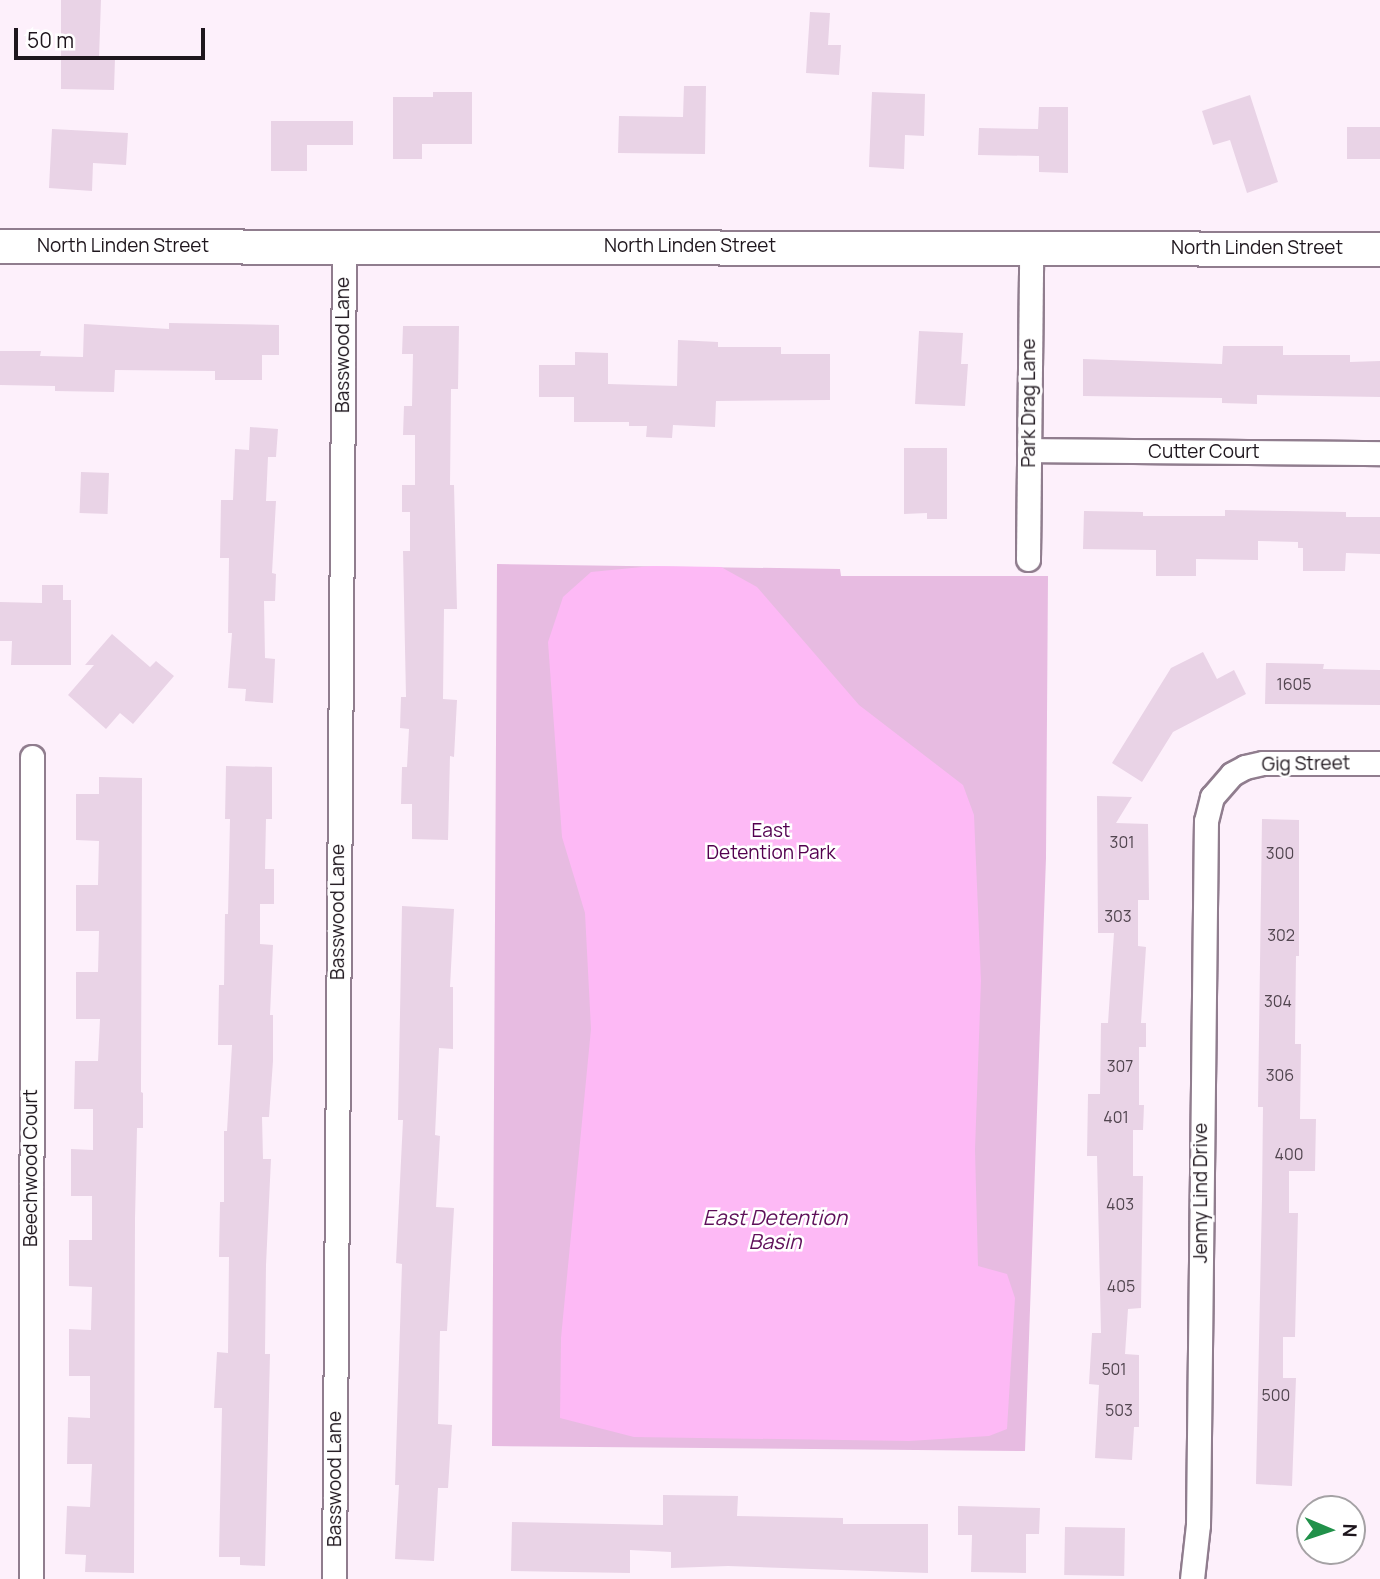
<!DOCTYPE html>
<html>
<head>
<meta charset="utf-8">
<style>
  body { margin:0 }
  #map { position:relative; width:1380px; height:1579px; overflow:hidden; background:#fdf0fb; font-family:Manrope,sans-serif }
  div>[style] { position:absolute }
  .green>* { inset:0; background:#e7bbe1 }
  .water>* { inset:0; background:#fdb9f5 }
  .building>* { inset:0; background:#e9d3e6; transform-origin:0 0 }
  .roads { filter:drop-shadow(2px 0 #907d8e) drop-shadow(-2px 0 #907d8e) drop-shadow(0 2px #907d8e) drop-shadow(0 -2px #907d8e) }
  .minor>* { height:23px; margin:-11.5px; padding:0 11.5px; transform-origin:11.5px; border-radius:11.5px; background:#fff }
  .secondary>* { height:33px; margin:-16.5px; padding:0 16.5px; transform-origin:16.5px; border-radius:16.5px; background:#fff }
  span { translate:-50% -50%; white-space:nowrap; text-align:center; line-height:1.15; -webkit-text-stroke:5px #fff; paint-order:stroke }
  .number-label { font-size:16px; color:#51454f }
  .number-label span { -webkit-text-stroke-width:0 }
  .street-label { font-size:19px; color:#1e161d }
  .park-label { font-size:19px; color:#53004f }
  .water-label { font-size:21px; color:#5f105a; font-style:italic }
  .north { position:absolute; left:1296px; top:1495px; width:70px; height:70px; box-sizing:border-box; background:#fff; border:2px solid #a5a2a5; border-radius:50%; rotate:92deg; font-size:19px; font-weight:700; line-height:28px; text-align:center; color:#1e161d }
  .north::after { content:''; display:block; margin:auto; width:24px; height:32px; background:#21914a; clip-path:polygon(50% 0,100% 100%,50% 72%,0 100%) }
  .scale { position:absolute; left:14px; top:28px; width:191px; height:32px; box-sizing:border-box; border:4px solid #1e161d; border-top:0; padding-left:9px; font-size:21px; line-height:24px; white-space:nowrap; color:#1e161d; -webkit-text-stroke:5px #fff; paint-order:stroke }
</style>
</head>
<body>
<div id="map">
  <div class="green">
    <div style="clip-path:polygon(497px 564px,840px 569px,841px 576px,1048px 576px,1046px 858px,1025px 1451px,492px 1446px)"></div>
  </div>
  <div class="water">
    <div style="clip-path:polygon(652px 566px,721px 567px,757px 587px,859px 705px,963px 785px,974px 815px,981px 981px,975px 1150px,978px 1266px,1007px 1274px,1015px 1298px,1007px 1429px,989px 1436px,909px 1441px,634px 1437px,560px 1418px,561px 1338px,591px 1029px,585px 913px,562px 837px,548px 642px,563px 597px,591px 572px)"></div>
  </div>
  <div class="building">
    <div style="clip-path:polygon(61px 0,101px 0,99px 58px,115px 58px,114px 90px,61px 89px)"></div>
    <div style="clip-path:polygon(810px 12px,830px 13px,828px 45px,841px 45px,839px 75px,806px 73px)"></div>
    <div style="clip-path:polygon(684px 86px,706px 86px,705px 154px,618px 153px,619px 116px,683px 117px)"></div>
    <div style="clip-path:polygon(433px 92px,472px 92px,472px 144px,422px 144px,422px 159px,393px 159px,393px 97px,433px 97px)"></div>
    <div style="clip-path:polygon(872px 92px,925px 94px,924px 136px,905px 135px,904px 169px,869px 167px)"></div>
    <div style="clip-path:polygon(1250px 95px,1278px 182px,1247px 193px,1230px 140px,1213px 145px,1202px 111px)"></div>
    <div style="clip-path:polygon(1039px 107px,1068px 107px,1068px 173px,1039px 172px,1039px 156px,978px 155px,979px 128px,1038px 129px)"></div>
    <div style="clip-path:polygon(271px 121px,353px 121px,353px 145px,307px 145px,307px 171px,271px 171px)"></div>
    <div style="left:1347px;top:127px;width:33px;height:32px"></div>
    <div style="clip-path:polygon(52px 129px,128px 133px,126px 165px,93px 163px,92px 191px,49px 188px)"></div>
    <div style="clip-path:polygon(169px 323px,279px 325px,279px 355px,262px 355px,262px 380px,215px 380px,215px 371px,115px 370px,114px 392px,55px 391px,55px 386px,0 385px,0 351px,41px 351px,40px 356px,83px 357px,84px 324px,169px 329px)"></div>
    <div style="clip-path:polygon(403px 326px,459px 326px,458px 389px,451px 389px,450px 485px,454px 485px,457px 609px,444px 609px,443px 699px,457px 700px,454px 757px,450px 756px,448px 840px,412px 839px,412px 804px,401px 804px,402px 767px,407px 767px,409px 729px,400px 728px,401px 697px,406px 697px,403px 551px,410px 551px,410px 512px,402px 512px,402px 485px,415px 485px,415px 435px,403px 435px,404px 406px,412px 406px,413px 354px,402px 354px)"></div>
    <div style="clip-path:polygon(919px 331px,963px 333px,961px 364px,968px 364px,965px 406px,915px 404px)"></div>
    <div style="clip-path:polygon(678px 340px,718px 342px,718px 347px,781px 347px,781px 354px,830px 354px,830px 400px,716px 401px,715px 427px,673px 425px,672px 438px,646px 437px,647px 426px,629px 426px,629px 422px,574px 422px,574px 397px,539px 397px,539px 365px,575px 365px,575px 352px,608px 353px,608px 384px,677px 386px)"></div>
    <div style="clip-path:polygon(1223px 346px,1283px 346px,1283px 355px,1350px 355px,1350px 362px,1380px 361px,1380px 397px,1257px 395px,1257px 404px,1222px 403px,1222px 398px,1083px 396px,1083px 359px,1222px 364px)"></div>
    <div style="clip-path:polygon(250px 427px,278px 429px,276px 457px,268px 457px,266px 501px,276px 501px,272px 573px,276px 574px,275px 601px,264px 601px,265px 658px,275px 659px,273px 703px,245px 701px,246px 689px,228px 688px,232px 633px,228px 633px,229px 558px,220px 558px,221px 500px,233px 500px,235px 449px,249px 450px)"></div>
    <div style="clip-path:polygon(904px 448px,947px 448px,947px 519px,927px 519px,927px 513px,904px 514px)"></div>
    <div style="left:81px;top:472px;width:28px;height:41px;rotate:2deg"></div>
    <div style="clip-path:polygon(1225px 510px,1346px 512px,1346px 517px,1380px 517px,1380px 554px,1346px 553px,1345px 571px,1303px 571px,1303px 548px,1298px 548px,1298px 542px,1258px 541px,1258px 560px,1196px 559px,1196px 576px,1156px 576px,1156px 550px,1083px 549px,1084px 511px,1143px 512px,1143px 516px,1225px 516px)"></div>
    <div style="clip-path:polygon(42px 585px,63px 585px,63px 600px,71px 600px,71px 665px,11px 665px,12px 641px,0 641px,0 602px,42px 603px)"></div>
    <div style="clip-path:polygon(112px 634px,150px 667px,156px 661px,174px 676px,133px 724px,120px 713px,106px 729px,68px 695px,94px 665px,85px 665px)"></div>
    <div style="clip-path:polygon(1203px 652px,1217px 679px,1234px 670px,1246px 694px,1173px 732px,1142px 782px,1112px 763px,1171px 668px)"></div>
    <div style="clip-path:polygon(1266px 663px,1324px 664px,1323px 669px,1380px 670px,1380px 705px,1265px 704px)"></div>
    <div style="clip-path:polygon(226px 766px,272px 767px,272px 819px,266px 819px,265px 869px,274px 869px,274px 904px,260px 904px,260px 944px,273px 945px,270px 1015px,273px 1015px,273px 1061px,269px 1117px,262px 1117px,263px 1159px,271px 1159px,266px 1265px,265px 1354px,270px 1354px,265px 1566px,240px 1565px,240px 1557px,219px 1557px,222px 1408px,214px 1408px,217px 1352px,228px 1353px,229px 1257px,219px 1257px,220px 1202px,224px 1202px,224px 1131px,227px 1131px,232px 1045px,218px 1045px,219px 985px,224px 985px,225px 914px,228px 914px,230px 819px,225px 819px)"></div>
    <div style="clip-path:polygon(99px 777px,142px 778px,141px 1092px,143px 1093px,143px 1128px,137px 1128px,135px 1219px,134px 1573px,85px 1572px,86px 1555px,65px 1554px,67px 1506px,90px 1507px,92px 1464px,67px 1464px,68px 1417px,90px 1418px,90px 1376px,69px 1376px,69px 1329px,91px 1330px,92px 1287px,69px 1286px,69px 1240px,92px 1240px,92px 1196px,71px 1196px,71px 1149px,93px 1150px,93px 1109px,74px 1109px,75px 1061px,98px 1061px,100px 1019px,76px 1019px,76px 972px,98px 972px,99px 931px,76px 931px,76px 885px,98px 885px,99px 841px,76px 840px,76px 794px,99px 794px)"></div>
    <div style="clip-path:polygon(1097px 796px,1132px 797px,1116px 823px,1148px 824px,1149px 900px,1138px 900px,1138px 946px,1146px 947px,1141px 1023px,1146px 1023px,1146px 1047px,1139px 1047px,1139px 1105px,1144px 1105px,1143px 1130px,1133px 1130px,1133px 1176px,1143px 1176px,1141px 1308px,1128px 1309px,1125px 1354px,1139px 1355px,1139px 1427px,1134px 1427px,1132px 1460px,1095px 1458px,1099px 1385px,1089px 1384px,1092px 1333px,1101px 1333px,1097px 1156px,1087px 1156px,1088px 1094px,1100px 1094px,1101px 1023px,1108px 1023px,1114px 933px,1098px 933px)"></div>
    <div style="clip-path:polygon(1262px 819px,1299px 820px,1299px 956px,1296px 956px,1295px 1044px,1301px 1044px,1300px 1119px,1316px 1119px,1315px 1171px,1289px 1171px,1289px 1213px,1298px 1213px,1295px 1337px,1283px 1337px,1283px 1378px,1296px 1378px,1292px 1486px,1256px 1484px,1262px 1198px,1263px 1107px,1258px 1107px)"></div>
    <div style="clip-path:polygon(402px 906px,454px 909px,450px 987px,453px 987px,453px 1049px,439px 1048px,435px 1135px,440px 1136px,436px 1207px,454px 1208px,447px 1331px,440px 1331px,438px 1424px,452px 1425px,448px 1488px,438px 1488px,434px 1561px,395px 1559px,399px 1485px,395px 1485px,402px 1264px,396px 1263px,403px 1120px,398px 1120px)"></div>
    <div style="clip-path:polygon(663px 1495px,738px 1496px,737px 1516px,843px 1518px,843px 1524px,928px 1524px,928px 1573px,728px 1566px,671px 1568px,671px 1552px,630px 1550px,630px 1573px,511px 1571px,512px 1522px,663px 1525px)"></div>
    <div style="clip-path:polygon(958px 1506px,1040px 1508px,1039px 1534px,1026px 1534px,1026px 1573px,971px 1572px,972px 1535px,958px 1535px)"></div>
    <div style="left:1065px;top:1527px;width:60px;height:48px;rotate:1deg"></div>
  </div>
  <div class="roads">
    <div class="minor">
      <div style="left:1029px;top:450px;width:351px;rotate:0.5deg"></div>
      <div style="left:1028px;top:559px;width:312px;rotate:-89.4deg"></div>
      <div style="left:31px;top:1579px;width:822px;rotate:-89.93deg"></div>
      <div style="left:334px;top:1579px;width:1333px;rotate:-89.57deg"></div>
      <div style="left:1192px;top:1579px;width:54px;rotate:-83.7deg"></div>
      <div style="left:1198px;top:1525px;width:704px;rotate:-89.35deg"></div>
      <div style="left:1206px;top:821px;width:25px;rotate:-76deg"></div>
      <div style="left:1212px;top:797px;width:30px;rotate:-49deg"></div>
      <div style="left:1232px;top:774px;width:15px;rotate:-28deg"></div>
      <div style="left:1245px;top:767px;width:18px;rotate:-13deg"></div>
      <div style="left:1263px;top:763px;width:117px"></div>
    </div>
    <div class="secondary">
      <div style="left:0;top:246px;width:1380px;rotate:0.12deg"></div>
    </div>
  </div>
  <div class="number-label">
    <span style="left:1294px;top:684px">1605</span>
    <span style="left:1122px;top:842px">301</span>
    <span style="left:1280px;top:853px">300</span>
    <span style="left:1118px;top:916px">303</span>
    <span style="left:1281px;top:935px">302</span>
    <span style="left:1278px;top:1001px">304</span>
    <span style="left:1120px;top:1066px">307</span>
    <span style="left:1280px;top:1075px">306</span>
    <span style="left:1116px;top:1117px">401</span>
    <span style="left:1289px;top:1154px">400</span>
    <span style="left:1120px;top:1204px">403</span>
    <span style="left:1121px;top:1286px">405</span>
    <span style="left:1114px;top:1369px">501</span>
    <span style="left:1276px;top:1395px">500</span>
    <span style="left:1119px;top:1410px">503</span>
  </div>
  <div class="street-label">
    <span style="left:123px;top:246px">North Linden Street</span>
    <span style="left:690px;top:246px">North Linden Street</span>
    <span style="left:1257px;top:248px">North Linden Street</span>
    <span style="left:343px;top:345px;rotate:-90deg">Basswood Lane</span>
    <span style="left:1029px;top:403px;rotate:-90deg">Park Drag Lane</span>
    <span style="left:1204px;top:452px">Cutter Court</span>
    <span style="left:1306px;top:764px;rotate:-1deg">Gig Street</span>
    <span style="left:338px;top:912px;rotate:-90deg">Basswood Lane</span>
    <span style="left:31px;top:1168px;rotate:-90deg">Beechwood Court</span>
    <span style="left:1201px;top:1193px;rotate:-90deg">Jenny Lind Drive</span>
    <span style="left:335px;top:1479px;rotate:-90deg">Basswood Lane</span>
  </div>
  <div class="park-label">
    <span style="left:771px;top:842px">East<br>Detention Park</span>
  </div>
  <div class="water-label">
    <span style="left:775px;top:1229px">East Detention<br>Basin</span>
  </div>
  <div class="north">N</div>
  <div class="scale">50 m</div>
</div>
</body>
</html>
